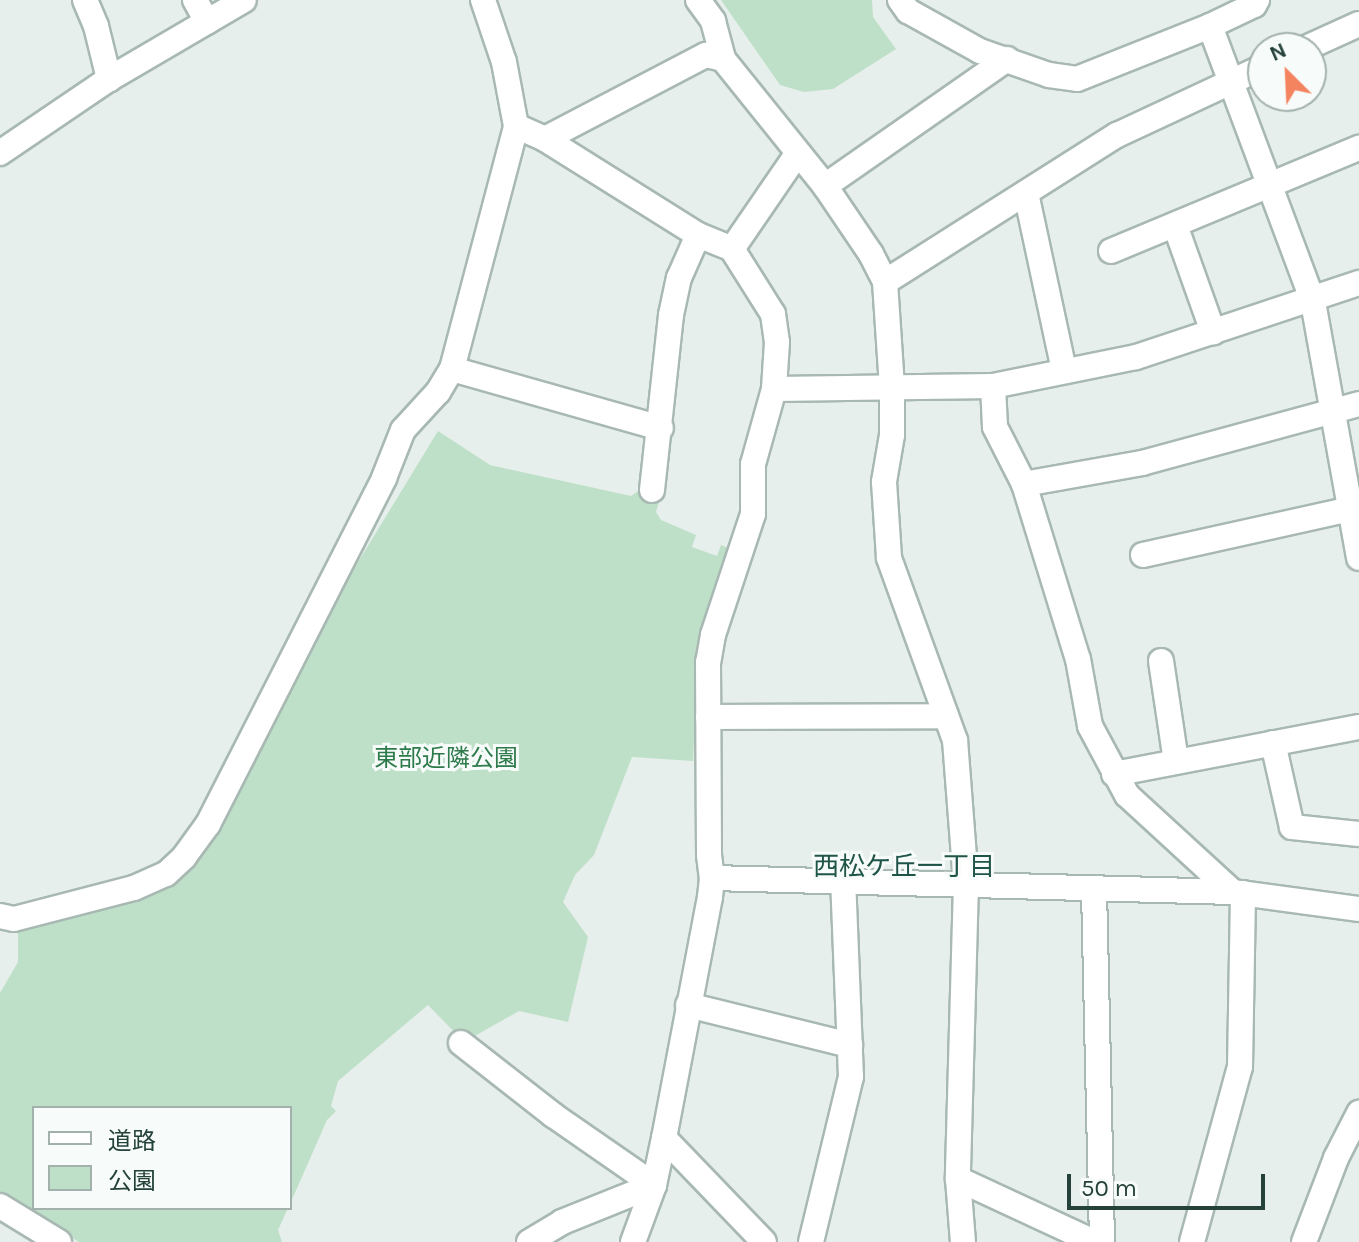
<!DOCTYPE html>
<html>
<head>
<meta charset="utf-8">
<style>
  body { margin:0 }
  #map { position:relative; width:1359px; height:1242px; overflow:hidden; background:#e6efeb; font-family:Karla,"Noto Sans JP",sans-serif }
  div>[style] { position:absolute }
  .green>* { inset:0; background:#bfe0c8 }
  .roads { filter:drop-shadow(2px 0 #a8b8b2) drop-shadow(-2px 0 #a8b8b2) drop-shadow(0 2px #a8b8b2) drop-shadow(0 -2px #a8b8b2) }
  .street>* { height:24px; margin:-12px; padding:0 12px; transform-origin:12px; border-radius:12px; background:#fff }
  span { translate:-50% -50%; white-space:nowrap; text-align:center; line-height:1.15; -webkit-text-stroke:6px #f7fbf9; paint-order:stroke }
  .park-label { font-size:24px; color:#2d7a4b }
  .neighbourhood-label { font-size:26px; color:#1f5548 }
  .legend { position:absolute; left:32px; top:1106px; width:260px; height:104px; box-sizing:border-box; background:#f7fbf9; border:2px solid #a3b1ad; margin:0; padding:10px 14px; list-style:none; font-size:24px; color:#24423a }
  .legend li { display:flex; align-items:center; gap:16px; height:40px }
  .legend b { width:40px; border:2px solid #a3b1ad }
  .north { position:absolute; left:1247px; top:32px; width:80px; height:80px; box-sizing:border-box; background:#f7fbf9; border:2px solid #a3b1ad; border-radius:50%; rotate:336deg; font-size:22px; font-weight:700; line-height:32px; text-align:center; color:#24423a }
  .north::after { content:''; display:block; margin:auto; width:28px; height:36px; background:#f4845f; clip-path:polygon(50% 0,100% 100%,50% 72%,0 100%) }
  .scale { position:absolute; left:1067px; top:1174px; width:198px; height:36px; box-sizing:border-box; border:4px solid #24423a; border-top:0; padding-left:10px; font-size:24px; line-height:28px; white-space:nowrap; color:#24423a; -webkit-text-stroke:6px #f7fbf9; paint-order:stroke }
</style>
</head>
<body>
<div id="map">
  <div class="green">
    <div style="clip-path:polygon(721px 0,872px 0,873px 17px,896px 49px,833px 89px,804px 92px,780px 85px)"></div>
    <div style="clip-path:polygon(438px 431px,490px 465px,631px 496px,646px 486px,661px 495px,656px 512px,661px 520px,696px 535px,692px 547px,717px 556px,721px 545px,730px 549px,697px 673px,693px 761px,632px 757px,594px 855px,575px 875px,563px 902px,588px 937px,568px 1022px,519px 1011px,464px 1042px,428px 1005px,338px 1081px,331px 1106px,336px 1111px,327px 1120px,290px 1204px,290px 1108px,34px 1108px,34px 1208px,288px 1208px,278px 1230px,282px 1242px,79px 1242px,0 1195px,0 993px,18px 962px,18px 928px,184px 871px,316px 631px)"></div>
  </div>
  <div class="roads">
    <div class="street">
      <div style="left:85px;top:0;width:28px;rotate:67deg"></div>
      <div style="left:96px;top:26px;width:55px;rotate:76.2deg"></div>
      <div style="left:195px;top:0;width:25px;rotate:61deg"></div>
      <div style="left:483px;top:0;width:65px;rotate:71.3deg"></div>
      <div style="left:504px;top:62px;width:65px;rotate:79.4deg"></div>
      <div style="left:516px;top:126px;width:32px;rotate:24deg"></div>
      <div style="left:545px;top:139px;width:181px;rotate:32.1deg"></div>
      <div style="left:698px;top:235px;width:37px;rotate:22deg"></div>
      <div style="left:732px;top:249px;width:77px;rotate:57.8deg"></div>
      <div style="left:773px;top:314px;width:28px;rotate:82deg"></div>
      <div style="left:777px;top:342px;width:47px;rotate:93.7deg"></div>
      <div style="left:774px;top:389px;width:78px;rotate:105.6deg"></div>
      <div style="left:753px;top:464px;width:50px;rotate:90deg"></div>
      <div style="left:753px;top:514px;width:127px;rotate:108.3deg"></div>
      <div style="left:713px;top:635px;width:27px;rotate:100deg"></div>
      <div style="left:708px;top:662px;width:193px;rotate:89.7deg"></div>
      <div style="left:709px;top:855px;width:23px;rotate:83deg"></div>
      <div style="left:712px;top:878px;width:19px;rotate:96deg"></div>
      <div style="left:710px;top:897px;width:245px;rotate:100.8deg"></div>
      <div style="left:664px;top:1138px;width:48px;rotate:102deg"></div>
      <div style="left:654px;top:1185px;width:61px;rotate:110.2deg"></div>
      <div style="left:698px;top:0;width:26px;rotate:54deg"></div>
      <div style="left:713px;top:21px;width:39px;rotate:75deg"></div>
      <div style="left:900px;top:0;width:14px;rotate:54deg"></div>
      <div style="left:908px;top:11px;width:82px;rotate:29.1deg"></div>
      <div style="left:980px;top:51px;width:73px;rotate:19.2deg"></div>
      <div style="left:1049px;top:75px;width:28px;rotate:8deg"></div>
      <div style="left:1077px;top:79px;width:143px;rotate:-21.7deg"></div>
      <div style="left:1210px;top:26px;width:49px;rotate:-25.5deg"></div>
      <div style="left:1254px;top:5px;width:6px;rotate:-59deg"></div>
      <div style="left:1210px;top:26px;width:295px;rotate:69.5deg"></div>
      <div style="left:1313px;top:302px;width:260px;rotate:79.8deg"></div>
      <div style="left:1306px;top:48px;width:58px;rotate:-24.4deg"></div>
      <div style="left:545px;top:139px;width:182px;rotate:-27.6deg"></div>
      <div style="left:706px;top:55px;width:17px;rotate:13deg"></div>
      <div style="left:723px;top:59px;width:163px;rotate:51.2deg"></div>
      <div style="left:825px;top:186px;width:82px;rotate:55.9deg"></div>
      <div style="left:871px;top:254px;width:31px;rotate:63deg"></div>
      <div style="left:885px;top:282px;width:105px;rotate:86.2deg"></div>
      <div style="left:892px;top:387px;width:48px;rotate:90deg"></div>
      <div style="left:892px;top:435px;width:48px;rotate:99.7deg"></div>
      <div style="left:884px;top:482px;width:76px;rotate:86.2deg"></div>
      <div style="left:889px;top:558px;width:194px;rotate:70.1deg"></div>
      <div style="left:955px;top:740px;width:144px;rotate:85.6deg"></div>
      <div style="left:966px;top:884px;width:295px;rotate:91.6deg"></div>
      <div style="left:958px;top:1179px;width:63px;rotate:85.5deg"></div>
      <div style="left:0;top:153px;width:132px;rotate:-34.2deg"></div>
      <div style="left:109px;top:79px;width:156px;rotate:-30.3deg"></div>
      <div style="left:825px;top:186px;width:222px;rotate:-34.9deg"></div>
      <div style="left:1026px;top:193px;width:182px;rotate:77.9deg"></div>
      <div style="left:1175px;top:225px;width:114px;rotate:70.4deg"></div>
      <div style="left:732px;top:249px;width:115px;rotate:-55.6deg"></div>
      <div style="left:1111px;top:251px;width:269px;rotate:-22.6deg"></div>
      <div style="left:885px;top:282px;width:275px;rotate:-32.4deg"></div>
      <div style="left:1117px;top:135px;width:161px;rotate:-25deg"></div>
      <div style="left:452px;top:369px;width:217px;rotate:15.8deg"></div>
      <div style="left:993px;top:386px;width:41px;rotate:87.2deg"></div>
      <div style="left:995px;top:427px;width:64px;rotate:63deg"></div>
      <div style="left:1024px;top:484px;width:183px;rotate:72.9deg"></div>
      <div style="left:1078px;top:659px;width:68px;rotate:79.8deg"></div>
      <div style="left:1090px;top:726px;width:78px;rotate:61.8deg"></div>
      <div style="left:1127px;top:795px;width:144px;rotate:42.5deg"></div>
      <div style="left:774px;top:389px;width:219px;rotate:-0.8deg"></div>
      <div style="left:993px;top:386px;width:146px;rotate:-11.5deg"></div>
      <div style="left:1136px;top:357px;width:235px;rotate:-18.4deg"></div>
      <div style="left:1024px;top:484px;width:120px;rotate:-10.1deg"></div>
      <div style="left:1142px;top:463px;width:225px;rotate:-15.2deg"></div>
      <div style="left:652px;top:490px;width:176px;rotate:-83.8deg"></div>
      <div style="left:671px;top:315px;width:38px;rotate:-78deg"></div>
      <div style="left:679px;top:278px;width:47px;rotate:-66.2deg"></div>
      <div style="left:1143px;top:555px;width:212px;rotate:-12.5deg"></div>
      <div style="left:1161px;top:661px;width:101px;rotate:81.5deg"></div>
      <div style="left:708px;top:717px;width:238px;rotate:-0.2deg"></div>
      <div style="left:1273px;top:743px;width:86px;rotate:77.3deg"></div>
      <div style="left:1292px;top:827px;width:67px;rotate:6deg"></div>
      <div style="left:1114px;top:774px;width:249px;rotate:-10.9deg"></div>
      <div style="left:712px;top:878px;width:521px;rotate:1.54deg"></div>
      <div style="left:1233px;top:892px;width:127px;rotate:7.7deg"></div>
      <div style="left:1094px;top:889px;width:353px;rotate:88.7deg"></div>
      <div style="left:0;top:916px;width:14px;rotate:12deg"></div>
      <div style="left:14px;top:919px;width:124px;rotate:-14.5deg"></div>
      <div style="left:134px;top:888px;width:35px;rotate:-24deg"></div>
      <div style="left:166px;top:874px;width:25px;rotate:-43deg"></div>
      <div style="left:184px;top:857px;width:41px;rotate:-54deg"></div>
      <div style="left:208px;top:824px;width:388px;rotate:-63deg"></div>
      <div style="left:384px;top:478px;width:52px;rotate:-68.4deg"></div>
      <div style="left:403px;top:430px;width:52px;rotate:-47.4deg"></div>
      <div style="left:438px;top:392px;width:27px;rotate:-59deg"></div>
      <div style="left:452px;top:369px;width:251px;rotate:-75.2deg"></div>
      <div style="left:688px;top:1005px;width:167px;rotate:13.9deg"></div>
      <div style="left:461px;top:1043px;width:117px;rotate:38deg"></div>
      <div style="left:553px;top:1115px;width:123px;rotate:34.7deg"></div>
      <div style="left:664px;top:1138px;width:144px;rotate:46.1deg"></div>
      <div style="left:958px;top:1179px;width:150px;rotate:24.9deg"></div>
      <div style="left:0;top:1206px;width:69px;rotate:31.4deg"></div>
      <div style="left:529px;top:1242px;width:39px;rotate:-31deg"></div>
      <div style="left:562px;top:1222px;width:99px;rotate:-21.9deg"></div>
      <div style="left:811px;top:1242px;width:170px;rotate:-76.4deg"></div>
      <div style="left:851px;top:1077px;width:196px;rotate:-92.3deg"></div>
      <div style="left:1192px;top:1242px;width:181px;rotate:-74.7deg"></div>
      <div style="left:1240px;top:1067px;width:174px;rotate:-89deg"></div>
      <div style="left:1304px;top:1242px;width:90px;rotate:-69.1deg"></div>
      <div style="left:1336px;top:1158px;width:51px;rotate:-62.9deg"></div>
    </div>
  </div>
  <div class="park-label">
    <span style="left:446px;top:759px">東部近隣公園</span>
  </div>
  <div class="neighbourhood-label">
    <span style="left:904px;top:867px">西松ケ丘一丁目</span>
  </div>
  <ul class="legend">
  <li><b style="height:10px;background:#fff"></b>道路</li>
  <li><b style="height:22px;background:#bfe0c8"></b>公園</li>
  </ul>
  <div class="north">N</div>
  <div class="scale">50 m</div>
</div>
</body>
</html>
